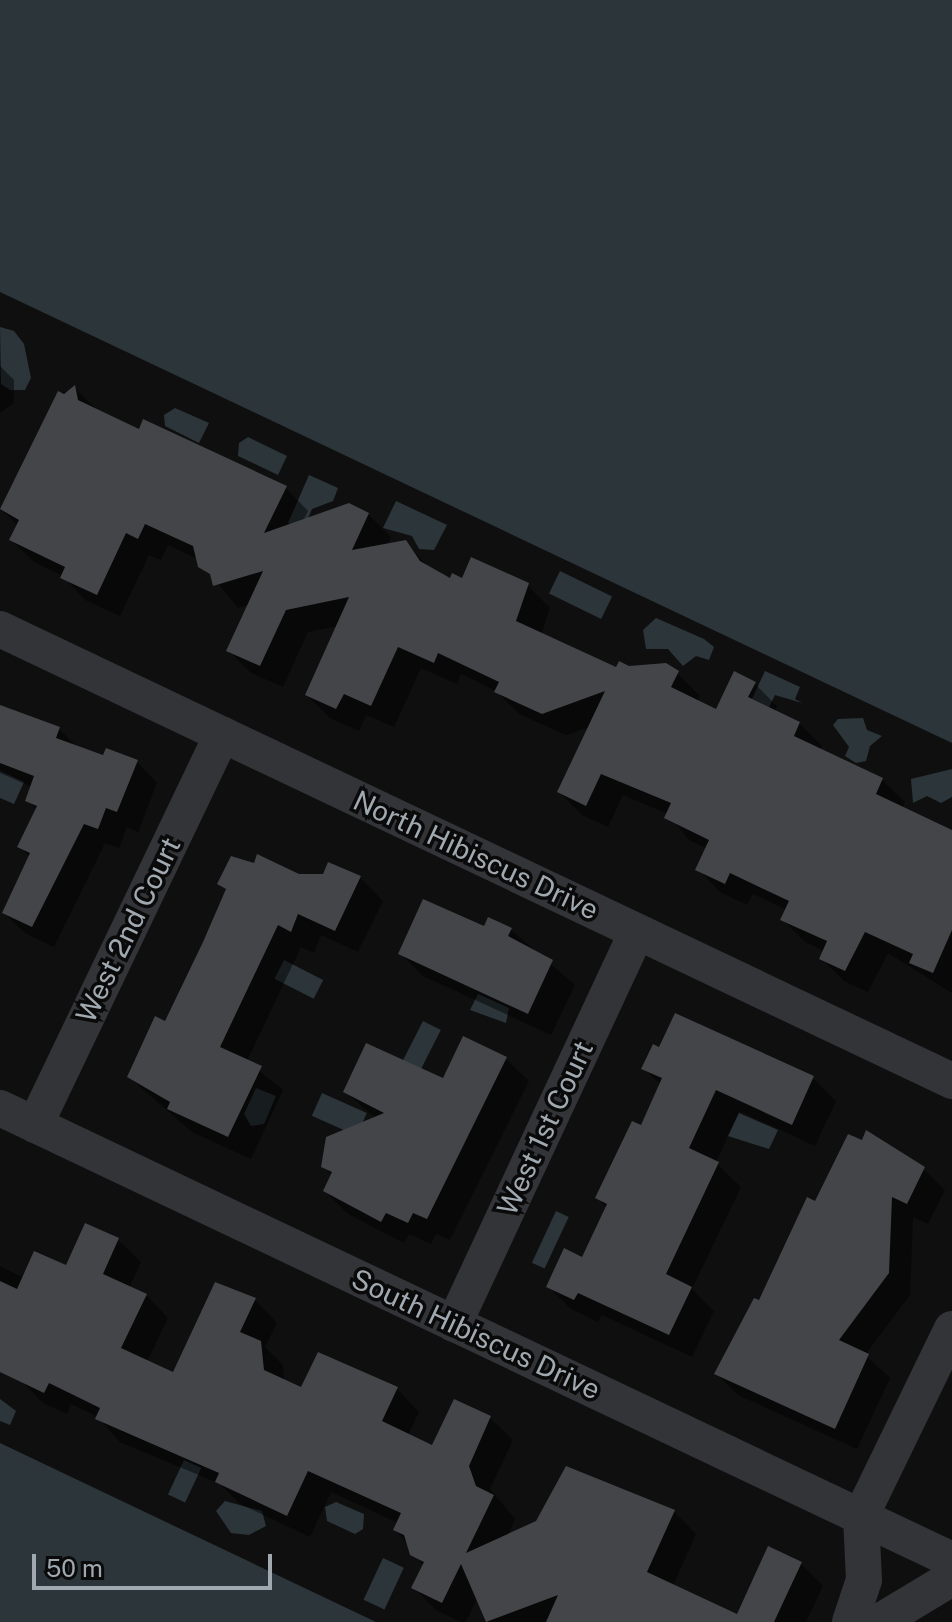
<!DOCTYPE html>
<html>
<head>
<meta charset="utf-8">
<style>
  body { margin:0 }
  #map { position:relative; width:952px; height:1622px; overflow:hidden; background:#0f0f10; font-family:"Public Sans",sans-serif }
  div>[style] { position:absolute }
  .water>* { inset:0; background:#2c363a; transform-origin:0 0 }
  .shadow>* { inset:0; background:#0007 }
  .building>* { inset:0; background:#434548 }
  .street>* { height:36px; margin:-18px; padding:0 18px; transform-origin:18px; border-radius:18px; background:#323437 }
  span { translate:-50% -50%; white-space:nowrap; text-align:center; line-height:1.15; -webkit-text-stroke:7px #0a0a0b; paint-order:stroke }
  .street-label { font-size:28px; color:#a1a9b0 }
  .scale { position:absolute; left:32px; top:1554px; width:240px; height:36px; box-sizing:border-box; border:4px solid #a1a9b0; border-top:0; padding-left:10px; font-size:24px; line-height:28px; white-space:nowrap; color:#a1a9b0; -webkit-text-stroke:6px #0a0a0b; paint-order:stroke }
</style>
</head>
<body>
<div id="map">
  <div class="water">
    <div style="clip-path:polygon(0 0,952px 0,952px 743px,0 292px)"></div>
    <div style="clip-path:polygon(0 327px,14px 331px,24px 344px,31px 378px,25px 390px,10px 390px,1px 384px)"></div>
    <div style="clip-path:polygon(175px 408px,209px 423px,199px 443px,165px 426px,164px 415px)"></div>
    <div style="clip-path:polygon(248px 437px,287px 456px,278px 475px,238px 456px,239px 443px)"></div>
    <div style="clip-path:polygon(309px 475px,338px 488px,333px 501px,312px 509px,303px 530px,288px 523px)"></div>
    <div style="clip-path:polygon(396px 501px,447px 525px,434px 550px,419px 549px,412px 536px,383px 528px)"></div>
    <div style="left:560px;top:571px;width:58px;height:25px;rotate:26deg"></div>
    <div style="clip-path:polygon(656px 618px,704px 639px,714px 647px,709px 660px,696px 656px,683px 666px,668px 649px,646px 649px,643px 630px)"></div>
    <div style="clip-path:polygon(765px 671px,800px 687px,795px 699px,802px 703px,775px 695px,760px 726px,743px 718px)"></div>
    <div style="clip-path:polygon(863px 718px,867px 730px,882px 736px,870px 746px,866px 761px,856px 763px,845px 756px,849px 747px,833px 725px,838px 719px)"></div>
    <div style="clip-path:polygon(952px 769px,952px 797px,941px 803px,927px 796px,913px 803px,911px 779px)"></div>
    <div style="clip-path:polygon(0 771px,24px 782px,14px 804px,0 798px)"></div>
    <div style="left:284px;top:960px;width:44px;height:21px;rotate:27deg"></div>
    <div style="clip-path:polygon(478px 994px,509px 1008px,506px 1023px,470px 1010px)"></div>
    <div style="left:423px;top:1021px;width:20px;height:51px;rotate:27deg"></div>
    <div style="clip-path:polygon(256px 1088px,276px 1096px,264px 1124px,251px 1126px,244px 1114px)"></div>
    <div style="left:322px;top:1093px;width:49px;height:25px;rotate:24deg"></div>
    <div style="clip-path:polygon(739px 1113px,778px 1130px,769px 1149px,728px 1136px)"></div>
    <div style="left:556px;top:1211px;width:14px;height:57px;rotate:25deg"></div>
    <div style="clip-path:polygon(0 1399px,16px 1411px,10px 1425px,0 1421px)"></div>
    <div style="clip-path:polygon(0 1443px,376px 1622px,0 1622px)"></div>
    <div style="left:184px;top:1460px;width:19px;height:38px;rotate:25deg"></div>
    <div style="clip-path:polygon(225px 1501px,262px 1511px,266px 1526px,249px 1535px,231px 1533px,216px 1511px)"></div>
    <div style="clip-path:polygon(336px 1502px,364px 1514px,363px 1529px,355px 1534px,327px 1521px,325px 1507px)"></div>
    <div style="left:383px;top:1558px;width:23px;height:46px;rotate:25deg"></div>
  </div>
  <div class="shadow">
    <div style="clip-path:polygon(0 366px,14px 380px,14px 403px,0 413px)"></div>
    <div style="clip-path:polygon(75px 388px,97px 410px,139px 432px,286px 488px,308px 511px,303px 521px,368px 514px,391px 537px,387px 546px,405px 542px,431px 570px,451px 581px,527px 585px,550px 608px,541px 635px,617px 670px,677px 673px,700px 696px,697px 702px,717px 711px,755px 684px,777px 706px,775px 712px,799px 723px,822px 746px,820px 750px,882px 780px,905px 802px,902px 809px,952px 832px,952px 993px,888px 953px,868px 992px,844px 981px,821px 958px,824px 951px,805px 942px,782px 919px,787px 910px,753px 894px,747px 905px,720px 892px,698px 869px,707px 849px,689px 840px,668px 814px,623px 795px,608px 827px,582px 815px,559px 792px,590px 727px,566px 735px,519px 714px,496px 691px,461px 674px,457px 684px,421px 668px,394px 727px,366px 715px,359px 731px,330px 718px,307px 695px,339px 626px,308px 632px,283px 687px,251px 673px,229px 651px,250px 604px,238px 608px,198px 559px,168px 545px,161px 560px,149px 555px,120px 616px,85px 600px,63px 576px,34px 562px,11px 540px,18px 526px,2px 510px,59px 394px)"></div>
    <div style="clip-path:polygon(1px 707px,59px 729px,78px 748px,137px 762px,157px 783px,138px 832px,127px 827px,119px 848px,105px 843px,54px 947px,25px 933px,4px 913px,30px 857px,19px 846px,37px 810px,27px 800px,32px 787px,0 773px)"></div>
    <div style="clip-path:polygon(299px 876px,360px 878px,383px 901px,358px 952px,321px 935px,314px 953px,301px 947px,247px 1061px,283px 1090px,251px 1159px,192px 1132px,129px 1077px,166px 1024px,227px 891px,220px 884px)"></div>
    <div style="clip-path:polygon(485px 929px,511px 930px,575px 985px,551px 1035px,423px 976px,400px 953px)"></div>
    <div style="clip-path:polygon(506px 1059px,529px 1081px,450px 1240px,436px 1234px,431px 1244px,409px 1234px,404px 1243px,348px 1214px,325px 1191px,333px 1176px,323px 1166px,377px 1119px,345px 1092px,444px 1081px)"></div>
    <div style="clip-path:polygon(643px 1068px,813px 1078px,836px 1101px,815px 1146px,739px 1111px,716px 1163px,741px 1187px,692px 1289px,714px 1311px,692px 1357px,602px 1315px,598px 1322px,571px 1309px,548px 1286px,583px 1260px,607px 1208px,598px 1198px,642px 1128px,661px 1085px)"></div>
    <div style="clip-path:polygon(924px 1169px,945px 1190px,928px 1224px,913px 1217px,910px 1295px,865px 1355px,890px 1378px,857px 1449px,738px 1395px,717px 1374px,816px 1204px)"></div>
    <div style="clip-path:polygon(118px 1240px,141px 1262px,129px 1288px,146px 1295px,168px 1318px,147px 1362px,174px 1375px,255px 1300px,277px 1323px,265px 1347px,283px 1365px,284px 1382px,302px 1390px,397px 1389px,419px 1412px,408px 1435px,433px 1447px,455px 1401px,490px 1418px,513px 1440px,490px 1489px,515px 1519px,507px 1537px,674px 1512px,696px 1534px,673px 1586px,738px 1616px,801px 1564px,823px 1586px,806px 1622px,488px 1622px,478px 1597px,466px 1622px,461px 1622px,436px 1610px,414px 1588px,424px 1566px,395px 1529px,398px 1523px,331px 1492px,310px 1537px,240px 1504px,220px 1484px,120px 1442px,98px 1417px,71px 1404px,67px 1414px,43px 1403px,0 1358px,0 1266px,24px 1278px,67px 1268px)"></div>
  </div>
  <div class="building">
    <div style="clip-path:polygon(75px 385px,78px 400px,139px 429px,143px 419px,287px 486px,264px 533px,349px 503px,369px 513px,352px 550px,406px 540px,420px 561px,450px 578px,452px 573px,462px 578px,471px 557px,529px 583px,516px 621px,616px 667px,619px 661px,629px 666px,666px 663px,679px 671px,671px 687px,716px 709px,734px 671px,756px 682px,748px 697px,800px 722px,794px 736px,883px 778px,876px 794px,952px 830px,952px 930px,933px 973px,909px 963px,913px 954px,865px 932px,845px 971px,819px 959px,827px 941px,780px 920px,789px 901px,730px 873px,725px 884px,695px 870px,709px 840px,664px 818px,671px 803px,601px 774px,586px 806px,557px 792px,605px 691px,542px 714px,494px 692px,499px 682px,438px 653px,434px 663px,398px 647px,371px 706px,344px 694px,336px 709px,305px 695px,349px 597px,286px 610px,260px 666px,226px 651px,263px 571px,213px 586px,210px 574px,198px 567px,193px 546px,145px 524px,138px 539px,126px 533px,97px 595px,60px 578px,65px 567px,9px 540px,19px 520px,0 509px,58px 391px,64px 394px)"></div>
    <div style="clip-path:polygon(0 705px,60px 727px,56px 738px,103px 755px,106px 748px,138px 760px,117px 812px,106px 808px,98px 829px,84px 824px,32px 927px,2px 913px,30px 853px,17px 847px,37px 806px,25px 801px,34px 776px,0 763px)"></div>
    <div style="clip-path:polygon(257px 854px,299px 874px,323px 874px,328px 862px,361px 876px,335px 931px,298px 914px,291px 932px,278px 925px,220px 1047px,262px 1066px,228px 1137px,167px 1109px,170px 1102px,127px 1077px,155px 1016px,165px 1021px,203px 942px,226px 889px,217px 884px,231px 856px,254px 863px)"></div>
    <div style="clip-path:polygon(423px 899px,484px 926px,488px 917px,512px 928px,508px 936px,553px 960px,528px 1014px,398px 954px)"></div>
    <div style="clip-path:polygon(675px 1013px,814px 1076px,792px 1125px,716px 1090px,689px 1148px,719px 1162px,666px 1274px,692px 1287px,669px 1335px,578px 1293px,574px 1300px,546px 1287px,564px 1248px,582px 1257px,607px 1204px,595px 1198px,632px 1121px,641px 1125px,662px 1078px,641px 1069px,653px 1044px,659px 1047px)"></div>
    <div style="clip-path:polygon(463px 1036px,507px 1057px,427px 1219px,413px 1213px,408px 1223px,386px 1213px,381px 1222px,323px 1191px,332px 1172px,321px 1167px,326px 1137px,384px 1113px,343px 1092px,366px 1043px,443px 1078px)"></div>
    <div style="clip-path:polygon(866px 1130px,925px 1167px,907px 1204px,892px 1197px,889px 1273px,839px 1340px,869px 1354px,835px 1429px,714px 1374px,754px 1298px,759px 1300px,807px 1197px,815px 1201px,848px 1134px,862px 1140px)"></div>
    <div style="clip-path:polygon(85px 1223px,119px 1238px,103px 1274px,147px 1294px,121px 1348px,173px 1372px,215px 1282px,256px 1298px,240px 1332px,261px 1341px,264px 1370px,301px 1387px,318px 1352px,398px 1387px,382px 1421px,432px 1445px,454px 1399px,491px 1416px,469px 1466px,476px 1486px,494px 1495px,466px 1553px,536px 1521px,566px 1466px,675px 1510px,647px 1572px,737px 1614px,768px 1546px,802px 1562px,774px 1622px,546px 1622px,558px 1595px,486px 1622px,461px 1564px,442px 1603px,411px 1588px,424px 1562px,410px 1555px,404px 1535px,393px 1530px,401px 1513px,308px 1471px,287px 1516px,215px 1482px,219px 1473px,95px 1419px,100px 1408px,49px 1383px,44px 1393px,0 1372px,0 1281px,17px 1289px,34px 1251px,66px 1265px)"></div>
  </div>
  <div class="street">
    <div style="left:0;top:629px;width:1054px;rotate:25.4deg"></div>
    <div style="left:0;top:1108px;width:1054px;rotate:25.4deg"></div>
    <div style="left:35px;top:1125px;width:433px;rotate:-64.4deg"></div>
    <div style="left:454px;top:1324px;width:433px;rotate:-65deg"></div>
    <div style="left:850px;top:1622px;width:44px;rotate:-71.6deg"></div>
    <div style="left:864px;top:1580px;width:64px;rotate:-92.7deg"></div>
    <div style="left:861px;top:1516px;width:208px;rotate:-64.1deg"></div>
    <div style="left:879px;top:1622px;width:85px;rotate:-31.1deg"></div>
  </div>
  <div class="street-label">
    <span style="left:476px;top:855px;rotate:25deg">North Hibiscus Drive</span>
    <span style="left:128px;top:930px;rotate:-64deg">West 2nd Court</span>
    <span style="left:545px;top:1128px;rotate:-65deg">West 1st Court</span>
    <span style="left:476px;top:1334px;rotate:25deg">South Hibiscus Drive</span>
  </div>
  <div class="scale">50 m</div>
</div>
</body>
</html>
